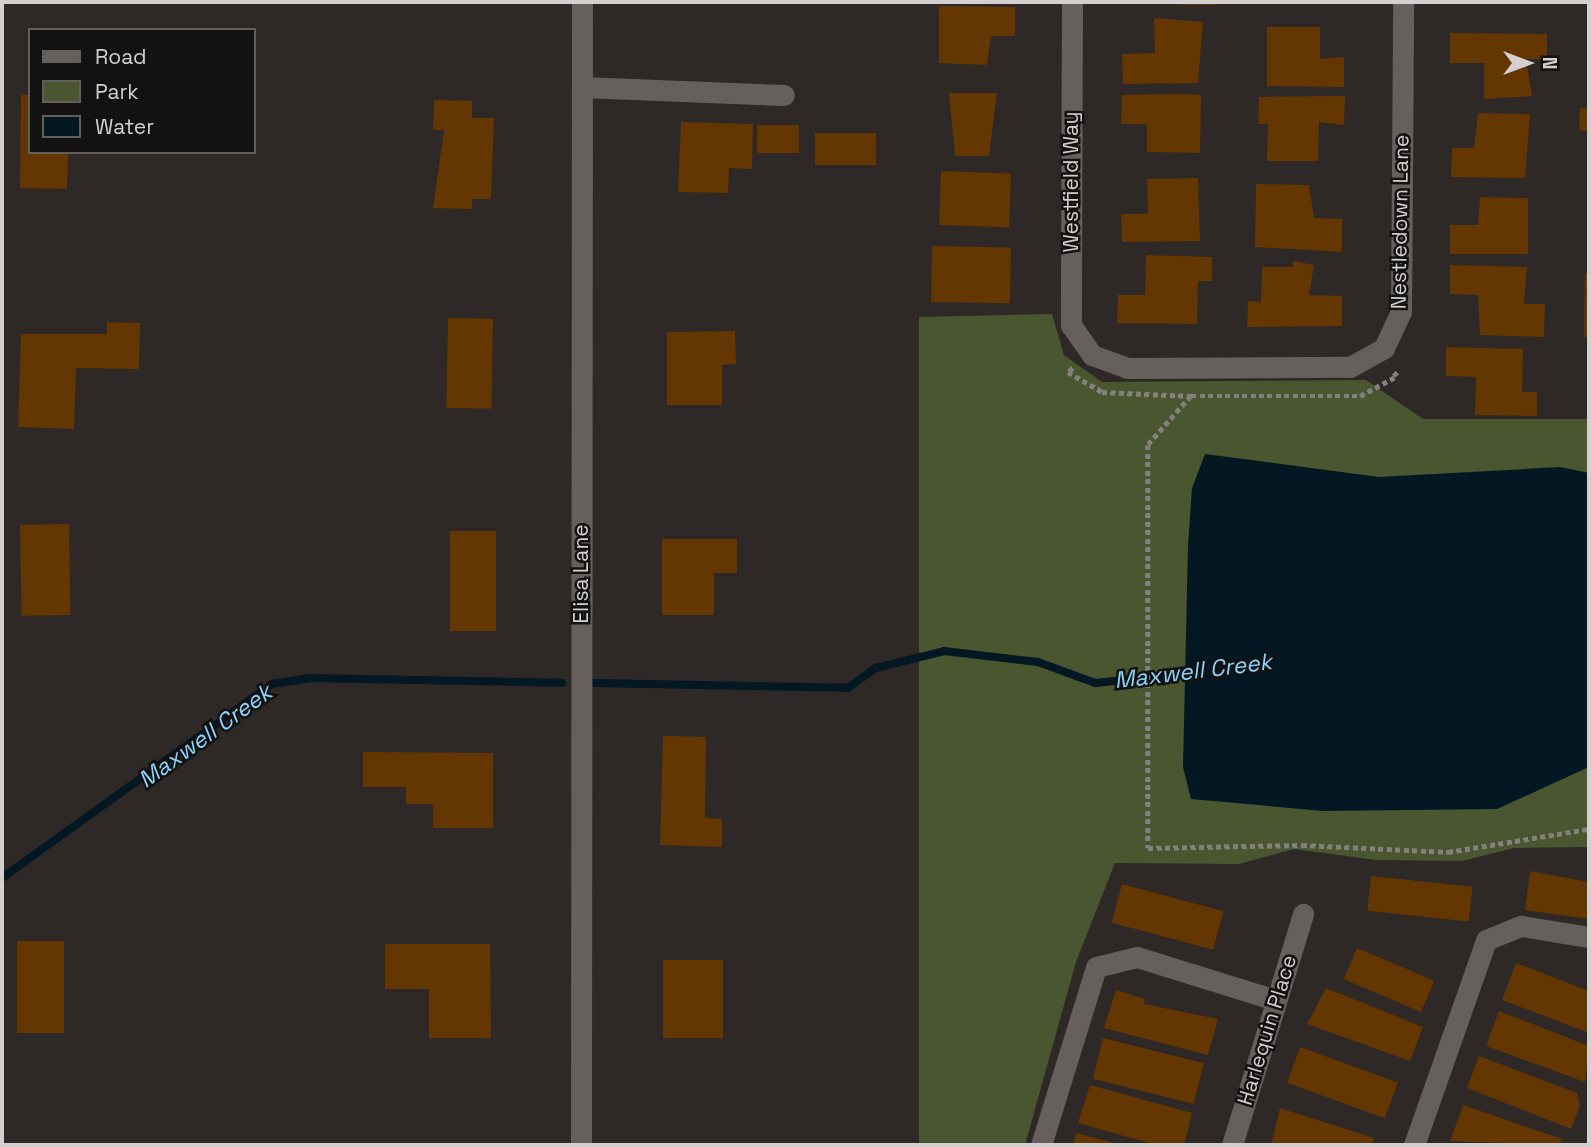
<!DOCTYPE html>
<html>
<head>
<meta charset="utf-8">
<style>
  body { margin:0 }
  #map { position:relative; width:1591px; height:1147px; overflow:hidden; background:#2e2826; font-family:"Space Grotesk",sans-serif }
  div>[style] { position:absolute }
  .green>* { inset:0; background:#4a5630 }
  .water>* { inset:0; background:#041823 }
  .stream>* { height:8px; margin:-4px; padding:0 4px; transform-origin:4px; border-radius:4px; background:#041823 }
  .building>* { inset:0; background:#643602; transform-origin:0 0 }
  .path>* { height:4.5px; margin-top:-2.25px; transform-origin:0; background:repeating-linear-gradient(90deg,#84807e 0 5px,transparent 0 8.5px) }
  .minor>* { height:21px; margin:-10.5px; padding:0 10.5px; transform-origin:10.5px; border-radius:10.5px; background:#66605d }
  span { translate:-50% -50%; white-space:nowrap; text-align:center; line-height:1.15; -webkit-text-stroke:5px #141211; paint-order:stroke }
  .street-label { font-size:21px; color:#d4d0cf }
  .water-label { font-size:23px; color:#8ad3fe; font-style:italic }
  .frame { position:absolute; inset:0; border:4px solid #d4d0cf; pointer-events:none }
  .legend { position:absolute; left:28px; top:28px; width:228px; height:126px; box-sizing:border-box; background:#141211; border:2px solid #615e5d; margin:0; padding:9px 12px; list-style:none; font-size:21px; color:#d4d0cf }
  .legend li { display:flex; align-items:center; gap:14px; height:35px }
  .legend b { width:35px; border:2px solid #615e5d }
  .north { position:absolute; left:1493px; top:28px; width:70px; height:70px; -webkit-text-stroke:5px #141211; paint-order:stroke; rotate:90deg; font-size:19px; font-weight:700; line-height:28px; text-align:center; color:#d4d0cf }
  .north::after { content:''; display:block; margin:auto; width:24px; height:32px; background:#d4d0cf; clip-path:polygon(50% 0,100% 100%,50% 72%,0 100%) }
</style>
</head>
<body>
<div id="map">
  <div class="green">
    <div style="clip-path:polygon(1052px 314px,1064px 355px,1102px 382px,1366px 380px,1423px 419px,1589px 419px,1589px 847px,1514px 848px,1462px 861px,1376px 860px,1294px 849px,1239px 864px,1115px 863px,1076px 962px,1025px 1145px,919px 1145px,919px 317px)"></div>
  </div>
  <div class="water">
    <div style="clip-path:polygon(1205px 454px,1379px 477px,1560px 467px,1589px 473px,1589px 767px,1497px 809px,1323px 811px,1191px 799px,1183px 767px,1188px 546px,1192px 488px)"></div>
  </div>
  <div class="stream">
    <div style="left:595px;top:683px;width:253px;rotate:1.1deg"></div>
    <div style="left:848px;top:688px;width:34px;rotate:-36deg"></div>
    <div style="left:876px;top:668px;width:70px;rotate:-14deg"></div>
    <div style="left:944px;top:651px;width:95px;rotate:6.7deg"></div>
    <div style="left:1038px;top:662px;width:61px;rotate:20.2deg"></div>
    <div style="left:1095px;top:683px;width:100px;rotate:-5.7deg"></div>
    <div style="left:2px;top:878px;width:332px;rotate:-35.7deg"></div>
    <div style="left:272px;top:684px;width:37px;rotate:-9deg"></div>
    <div style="left:309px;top:678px;width:253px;rotate:1.1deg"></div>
  </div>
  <div class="building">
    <div style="clip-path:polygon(1152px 2px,1215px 2px,1215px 5px,1152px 4px)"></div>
    <div style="clip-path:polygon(939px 6px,1015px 7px,1015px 36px,991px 36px,987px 65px,939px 63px)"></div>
    <div style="clip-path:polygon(1154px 18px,1203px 22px,1198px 83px,1123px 84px,1122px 54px,1155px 53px)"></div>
    <div style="clip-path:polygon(1267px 27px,1320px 27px,1320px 59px,1344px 57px,1344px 87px,1267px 86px)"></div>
    <div style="clip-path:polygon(1450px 33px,1547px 34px,1547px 59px,1526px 59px,1532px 96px,1484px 99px,1484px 63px,1450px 63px)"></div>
    <div style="clip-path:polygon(949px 93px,997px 93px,989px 156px,955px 156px)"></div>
    <div style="clip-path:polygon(1174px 94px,1201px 95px,1200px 153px,1147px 152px,1147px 124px,1121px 124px,1122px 95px)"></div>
    <div style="clip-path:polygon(21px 95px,30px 95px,30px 152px,68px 152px,67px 189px,20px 188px)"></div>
    <div style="clip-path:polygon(1345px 96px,1344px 125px,1319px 122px,1318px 161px,1267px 161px,1268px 124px,1258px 124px,1259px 97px)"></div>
    <div style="clip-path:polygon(434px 100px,472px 101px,472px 118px,494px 118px,491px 199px,472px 199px,472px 209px,433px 208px,444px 130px,433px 130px)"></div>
    <div style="clip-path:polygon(1580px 108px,1589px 109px,1589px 131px,1579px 130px)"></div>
    <div style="clip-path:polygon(1478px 113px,1530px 114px,1525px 178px,1451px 177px,1452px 148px,1474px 148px)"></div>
    <div style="clip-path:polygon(681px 122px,753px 124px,752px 169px,729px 168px,728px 193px,678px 192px)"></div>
    <div style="left:757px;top:125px;width:42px;height:28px"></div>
    <div style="left:815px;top:133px;width:61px;height:32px"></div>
    <div style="left:941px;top:171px;width:70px;height:54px;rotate:2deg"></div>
    <div style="clip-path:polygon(1198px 178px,1200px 241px,1122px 242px,1121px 214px,1148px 214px,1147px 179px)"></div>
    <div style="clip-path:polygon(1256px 184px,1309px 185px,1314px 218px,1342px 219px,1342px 252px,1255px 247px)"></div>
    <div style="clip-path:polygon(1480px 197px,1528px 198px,1528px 254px,1450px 254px,1450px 225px,1478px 225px)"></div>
    <div style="left:932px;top:246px;width:79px;height:56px;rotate:1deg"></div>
    <div style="clip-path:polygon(1146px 255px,1212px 257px,1212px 281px,1198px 281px,1197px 324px,1117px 323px,1118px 295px,1145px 295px)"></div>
    <div style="clip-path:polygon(1293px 261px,1314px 265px,1309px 295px,1342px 296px,1342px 326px,1247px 327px,1248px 301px,1261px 302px,1262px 267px,1293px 267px)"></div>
    <div style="clip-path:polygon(1450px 265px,1527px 267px,1524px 304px,1545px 304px,1544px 337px,1480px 335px,1478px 295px,1450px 294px)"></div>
    <div style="clip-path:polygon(1585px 273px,1589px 273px,1589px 337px,1584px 337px)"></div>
    <div style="left:448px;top:318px;width:45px;height:90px;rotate:1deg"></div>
    <div style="clip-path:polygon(107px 322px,140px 323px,139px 369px,76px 368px,74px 429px,18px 427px,21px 334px,107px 334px)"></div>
    <div style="clip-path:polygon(735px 331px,736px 364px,722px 365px,722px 405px,667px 405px,667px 332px)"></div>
    <div style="clip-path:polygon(1446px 347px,1523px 349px,1522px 392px,1537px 392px,1537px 416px,1475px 415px,1476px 377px,1446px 376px)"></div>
    <div style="left:69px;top:524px;width:91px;height:49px;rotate:89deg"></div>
    <div style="left:450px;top:531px;width:46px;height:100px"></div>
    <div style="clip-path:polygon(662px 539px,737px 539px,737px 573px,714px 573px,714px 615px,662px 615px)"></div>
    <div style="clip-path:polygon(663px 736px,706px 737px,705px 818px,722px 819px,722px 847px,660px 845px)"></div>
    <div style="clip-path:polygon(363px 752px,493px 753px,493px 828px,433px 828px,433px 804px,406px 804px,406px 787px,363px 787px)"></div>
    <div style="clip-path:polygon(1530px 871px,1589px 882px,1589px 919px,1525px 910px)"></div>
    <div style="left:1371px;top:876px;width:102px;height:35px;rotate:6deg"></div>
    <div style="left:1122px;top:884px;width:105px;height:40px;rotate:15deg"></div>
    <div style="left:17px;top:941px;width:47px;height:92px"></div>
    <div style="clip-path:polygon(385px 944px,490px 944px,491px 1038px,429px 1038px,429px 989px,385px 989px)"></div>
    <div style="left:1357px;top:948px;width:84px;height:34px;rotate:23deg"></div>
    <div style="left:723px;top:960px;width:78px;height:60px;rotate:90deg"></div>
    <div style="clip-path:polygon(1516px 963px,1589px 991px,1589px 1033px,1502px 1000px)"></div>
    <div style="clip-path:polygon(1326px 988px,1423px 1027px,1410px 1061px,1307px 1024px)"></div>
    <div style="clip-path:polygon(1116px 990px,1145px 999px,1144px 1004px,1218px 1019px,1208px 1055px,1104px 1028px)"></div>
    <div style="clip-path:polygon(1499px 1011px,1589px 1046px,1585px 1082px,1486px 1046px)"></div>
    <div style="left:1103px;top:1038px;width:104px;height:42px;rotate:14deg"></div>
    <div style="left:1300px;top:1047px;width:104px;height:38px;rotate:20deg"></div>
    <div style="clip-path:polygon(1479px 1056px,1577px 1093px,1580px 1106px,1571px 1129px,1467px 1088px)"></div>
    <div style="clip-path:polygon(1090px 1085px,1192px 1113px,1184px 1145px,1156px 1145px,1078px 1123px)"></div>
    <div style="clip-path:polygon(1463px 1105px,1562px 1139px,1560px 1145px,1450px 1141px)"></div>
    <div style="clip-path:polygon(1280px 1108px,1374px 1138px,1372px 1145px,1271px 1145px)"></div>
    <div style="clip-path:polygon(1076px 1133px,1118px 1144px,1118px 1145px,1073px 1145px)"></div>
  </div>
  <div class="path">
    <div style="left:1073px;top:368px;width:6px;rotate:141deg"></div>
    <div style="left:1068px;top:372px;width:39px;rotate:30deg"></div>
    <div style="left:1102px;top:392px;width:89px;rotate:2.6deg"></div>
    <div style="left:1191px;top:396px;width:169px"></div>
    <div style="left:1360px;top:396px;width:42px;rotate:-28.4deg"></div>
    <div style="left:1397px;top:376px;width:8px;rotate:-135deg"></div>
    <div style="left:1191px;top:396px;width:65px;rotate:131.3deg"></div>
    <div style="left:1148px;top:445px;width:403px;rotate:90deg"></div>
    <div style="left:1148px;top:848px;width:154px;rotate:-1.1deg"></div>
    <div style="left:1302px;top:845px;width:146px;rotate:2.7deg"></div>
    <div style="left:1448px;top:852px;width:143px;rotate:-9.3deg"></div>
  </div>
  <div class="minor">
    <div style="left:1072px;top:2px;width:323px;rotate:90.2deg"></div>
    <div style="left:1071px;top:325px;width:37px;rotate:55deg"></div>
    <div style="left:1092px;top:355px;width:37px;rotate:20deg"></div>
    <div style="left:1127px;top:368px;width:223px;rotate:-0.3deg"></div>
    <div style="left:1350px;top:367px;width:39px;rotate:-29deg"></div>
    <div style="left:1384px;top:348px;width:40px;rotate:-65deg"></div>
    <div style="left:1401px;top:312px;width:310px;rotate:-89.6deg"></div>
    <div style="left:582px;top:87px;width:202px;rotate:2.3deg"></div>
    <div style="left:581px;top:1145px;width:1143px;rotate:-89.95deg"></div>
    <div style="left:1041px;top:1145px;width:186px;rotate:-72.8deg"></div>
    <div style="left:1096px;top:967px;width:42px;rotate:-13.7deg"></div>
    <div style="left:1137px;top:957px;width:145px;rotate:17.2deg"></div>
    <div style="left:1232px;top:1145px;width:242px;rotate:-72.9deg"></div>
    <div style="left:1414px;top:1145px;width:217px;rotate:-70.6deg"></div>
    <div style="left:1486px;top:940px;width:38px;rotate:-22deg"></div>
    <div style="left:1521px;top:926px;width:69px;rotate:9.2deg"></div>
  </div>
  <div class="street-label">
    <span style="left:1071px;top:182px;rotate:-90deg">Westfield Way</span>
    <span style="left:1400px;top:222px;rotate:-89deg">Nestledown Lane</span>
    <span style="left:581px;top:574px;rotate:-90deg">Elisa Lane</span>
    <span style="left:1267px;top:1030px;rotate:-73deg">Harlequin Place</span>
  </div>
  <div class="water-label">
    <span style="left:1193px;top:671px;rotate:-7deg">Maxwell Creek</span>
    <span style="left:205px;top:736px;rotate:-36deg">Maxwell Creek</span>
  </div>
  <div class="frame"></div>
  <ul class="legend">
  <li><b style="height:9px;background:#66605d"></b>Road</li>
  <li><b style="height:19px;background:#4a5630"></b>Park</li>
  <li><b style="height:19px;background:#041823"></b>Water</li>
  </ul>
  <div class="north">N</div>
</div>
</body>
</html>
